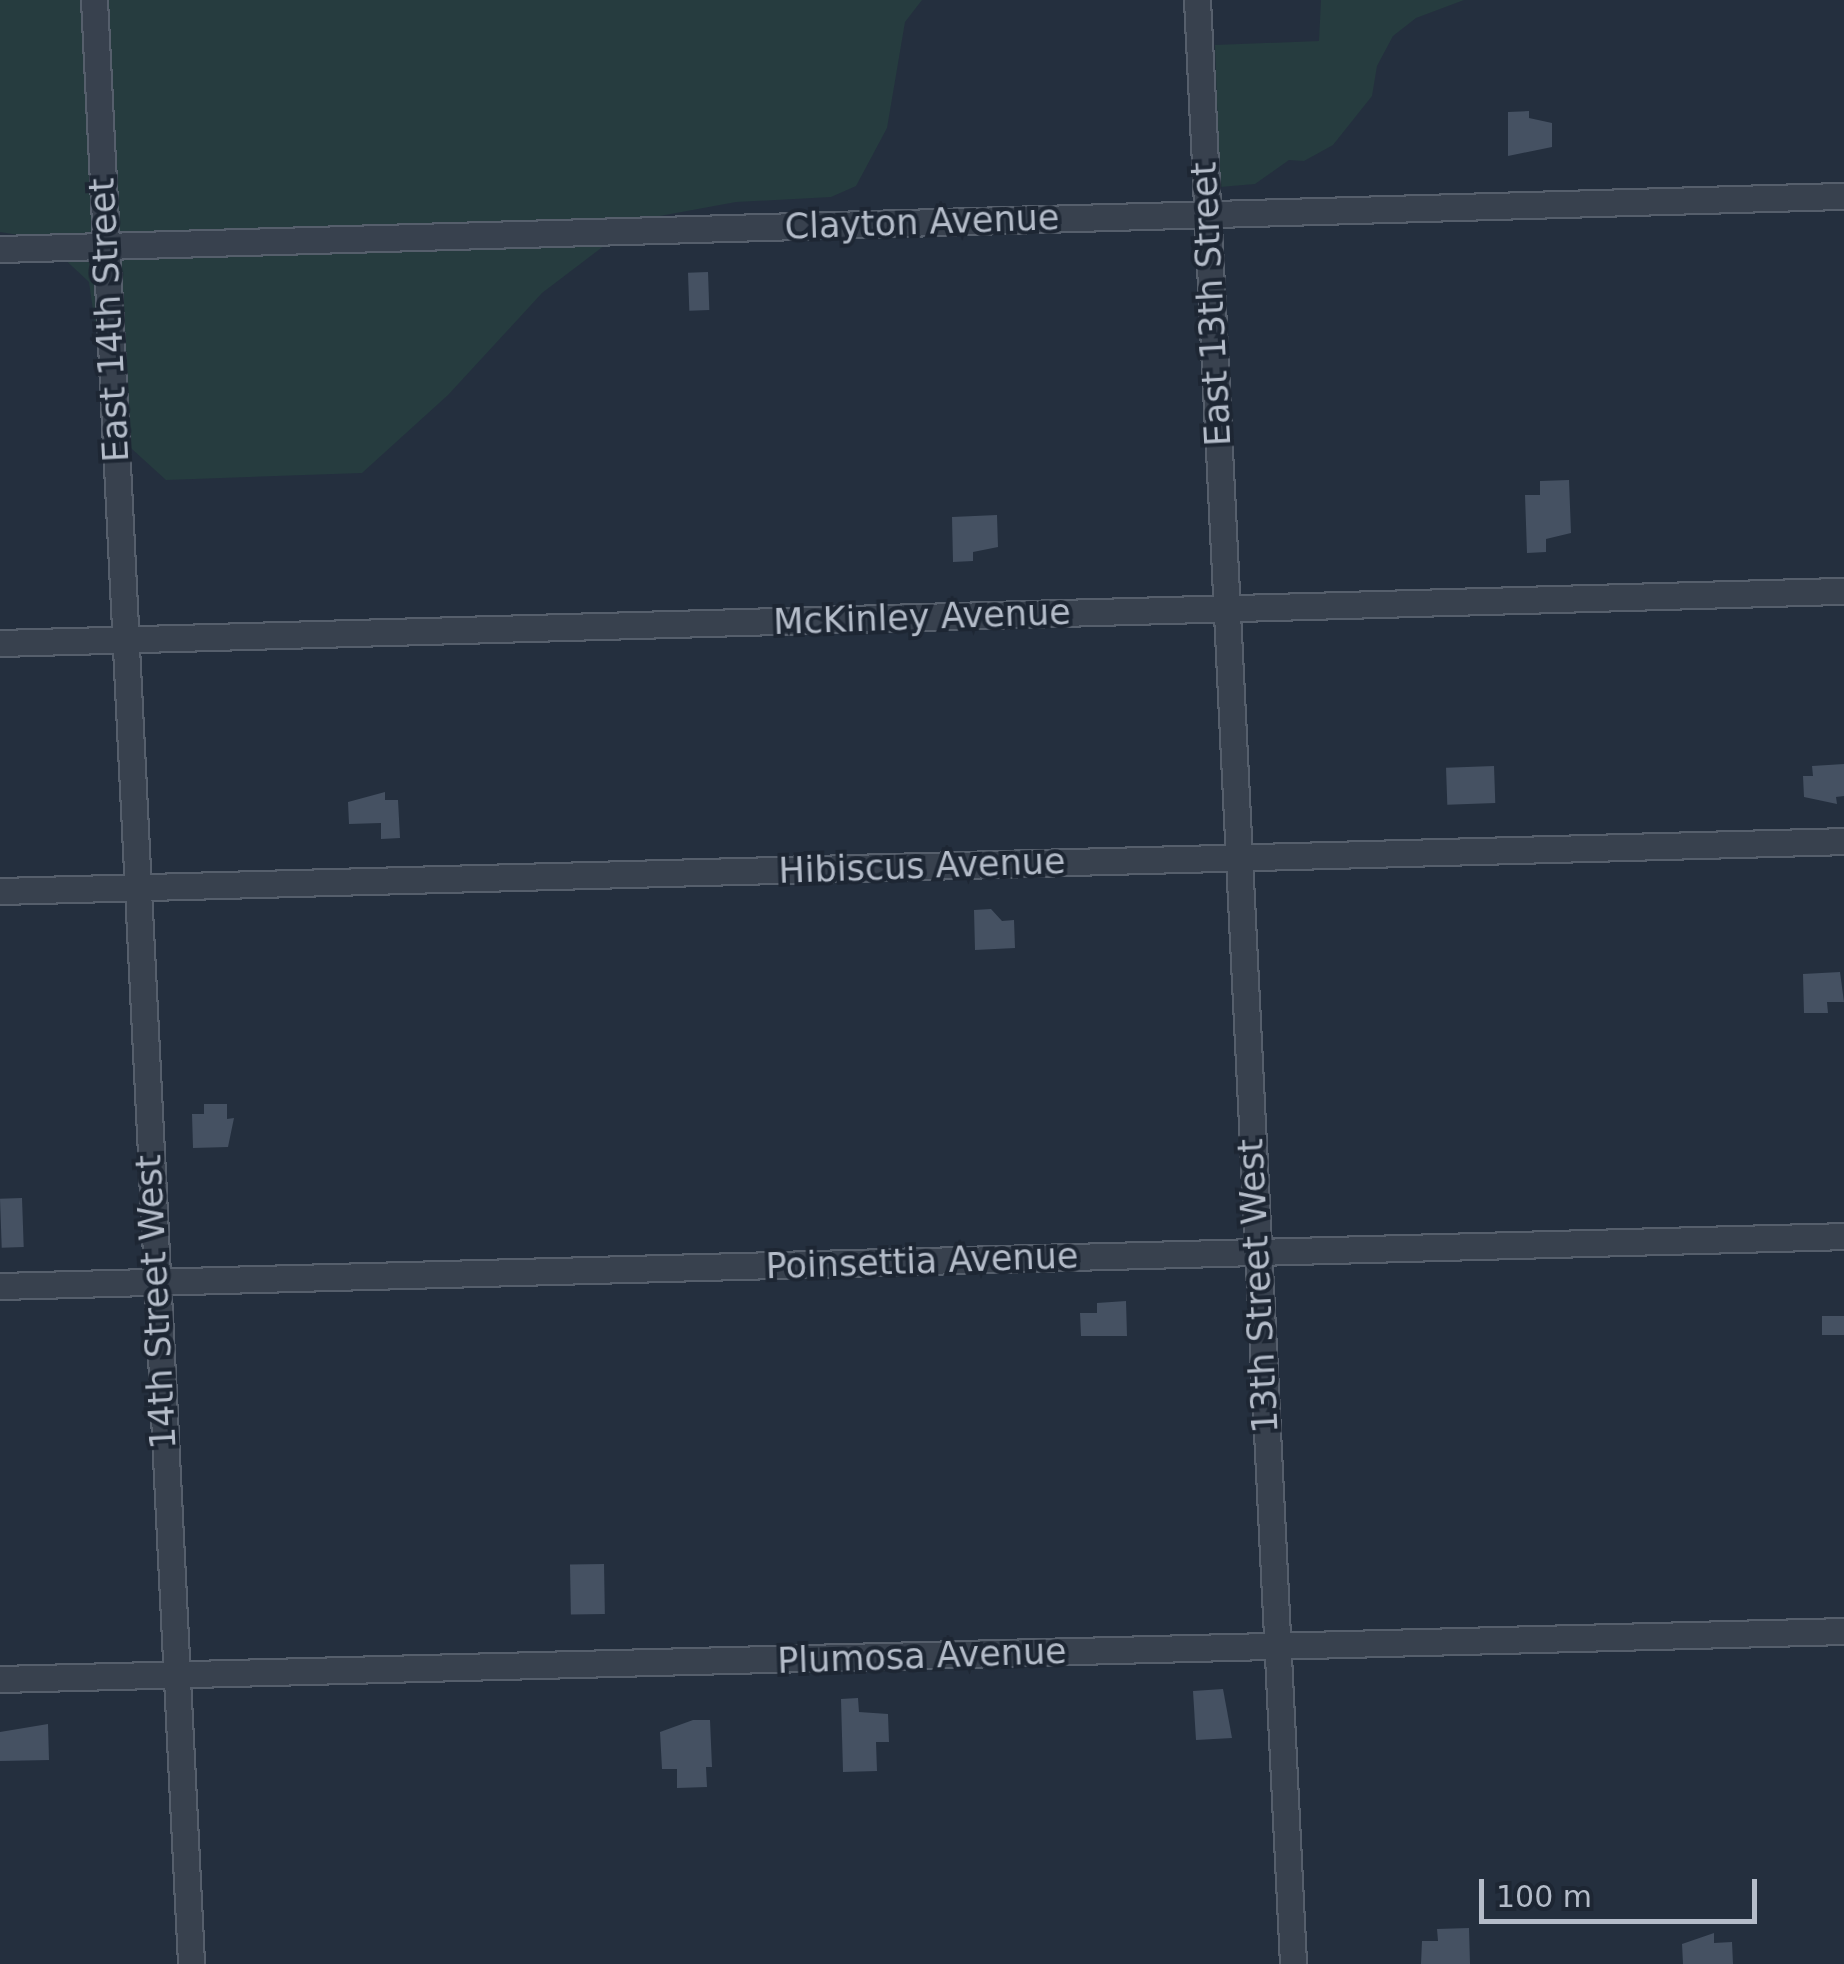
<!DOCTYPE html>
<html>
<head>
<meta charset="utf-8">
<style>
  body { margin:0 }
  #map { position:relative; width:1844px; height:1964px; overflow:hidden; background:#242f3e; font-family:"DejaVu Sans",sans-serif }
  div>[style] { position:absolute }
  .green>* { inset:0; background:#263c3f }
  .building>* { inset:0; background:#455162; transform-origin:0 0 }
  .roads { filter:drop-shadow(2px 0 #565f6c) drop-shadow(-2px 0 #565f6c) drop-shadow(0 2px #565f6c) drop-shadow(0 -2px #565f6c) }
  .minor>* { height:25px; margin:-12.5px; padding:0 12.5px; transform-origin:12.5px; border-radius:12.5px; background:#38414e }
  span { translate:-50% -50%; white-space:nowrap; text-align:center; line-height:1.15; -webkit-text-stroke:8px #1d2633; paint-order:stroke }
  .street-label { font-size:35px; color:#b4bcc9 }
  .scale { position:absolute; left:1479px; top:1879px; width:278px; height:45px; box-sizing:border-box; border:5px solid #b4bcc9; border-top:0; padding-left:12px; font-size:30px; line-height:35px; white-space:nowrap; color:#b4bcc9; -webkit-text-stroke:8px #1d2633; paint-order:stroke }
</style>
</head>
<body>
<div id="map">
  <div class="green">
    <div style="clip-path:polygon(0 0,922px 0,905px 22px,887px 128px,856px 186px,831px 197px,736px 202px,638px 220px,542px 293px,448px 395px,362px 473px,166px 480px,110px 429px,89px 282px,43px 239px,0 232px)"></div>
    <div style="clip-path:polygon(1321px 0,1464px 0,1416px 18px,1393px 36px,1377px 66px,1372px 96px,1333px 145px,1304px 161px,1289px 160px,1255px 184px,1220px 187px,1215px 45px,1319px 41px)"></div>
  </div>
  <div class="building">
    <div style="clip-path:polygon(1529px 111px,1529px 118px,1552px 123px,1552px 147px,1508px 156px,1508px 112px)"></div>
    <div style="left:708px;top:272px;width:38px;height:20px;rotate:88deg"></div>
    <div style="clip-path:polygon(1569px 480px,1571px 533px,1546px 539px,1546px 552px,1527px 553px,1525px 495px,1540px 495px,1540px 481px)"></div>
    <div style="clip-path:polygon(997px 515px,998px 547px,973px 552px,973px 561px,953px 562px,952px 517px)"></div>
    <div style="clip-path:polygon(1844px 764px,1844px 796px,1836px 797px,1837px 804px,1804px 797px,1803px 776px,1813px 776px,1812px 766px)"></div>
    <div style="left:1494px;top:766px;width:37px;height:48px;rotate:88deg"></div>
    <div style="clip-path:polygon(385px 792px,385px 800px,398px 800px,400px 838px,381px 839px,381px 823px,349px 824px,348px 802px)"></div>
    <div style="clip-path:polygon(991px 909px,1002px 921px,1014px 920px,1015px 948px,975px 950px,974px 910px)"></div>
    <div style="clip-path:polygon(1840px 972px,1844px 1002px,1827px 1002px,1828px 1013px,1804px 1013px,1803px 974px)"></div>
    <div style="clip-path:polygon(204px 1104px,227px 1104px,227px 1119px,234px 1118px,228px 1147px,193px 1148px,192px 1114px,204px 1114px)"></div>
    <div style="left:22px;top:1198px;width:49px;height:22px;rotate:88deg"></div>
    <div style="clip-path:polygon(1126px 1301px,1127px 1336px,1081px 1336px,1080px 1313px,1097px 1313px,1097px 1303px)"></div>
    <div style="left:1844px;top:1316px;width:19px;height:22px;rotate:90deg"></div>
    <div style="left:604px;top:1564px;width:50px;height:34px;rotate:89deg"></div>
    <div style="clip-path:polygon(1223px 1689px,1232px 1738px,1196px 1740px,1193px 1691px)"></div>
    <div style="clip-path:polygon(858px 1698px,859px 1712px,888px 1714px,889px 1742px,876px 1742px,877px 1771px,843px 1772px,841px 1699px)"></div>
    <div style="clip-path:polygon(693px 1720px,710px 1720px,712px 1767px,706px 1767px,707px 1787px,677px 1788px,677px 1769px,662px 1769px,660px 1732px)"></div>
    <div style="clip-path:polygon(48px 1724px,49px 1760px,0 1761px,0 1732px)"></div>
    <div style="clip-path:polygon(1469px 1928px,1470px 1964px,1421px 1964px,1422px 1941px,1438px 1941px,1437px 1929px)"></div>
    <div style="clip-path:polygon(1714px 1933px,1714px 1943px,1732px 1942px,1733px 1964px,1683px 1964px,1682px 1944px)"></div>
  </div>
  <div class="roads">
    <div class="minor">
      <div style="left:94px;top:0;width:1966px;rotate:87.17deg"></div>
      <div style="left:1197px;top:0;width:1966px;rotate:87.2deg"></div>
      <div style="left:0;top:249px;width:1845px;rotate:-1.65deg"></div>
      <div style="left:0;top:643px;width:1845px;rotate:-1.62deg"></div>
      <div style="left:0;top:891px;width:1845px;rotate:-1.55deg"></div>
      <div style="left:0;top:1286px;width:1845px;rotate:-1.55deg"></div>
      <div style="left:0;top:1679px;width:1845px;rotate:-1.49deg"></div>
    </div>
  </div>
  <div class="street-label">
    <span style="left:922px;top:222px;rotate:-2deg">Clayton Avenue</span>
    <span style="left:1211px;top:304px;rotate:-93deg">East 13th Street</span>
    <span style="left:109px;top:320px;rotate:-93deg">East 14th Street</span>
    <span style="left:922px;top:617px;rotate:-2deg">McKinley Avenue</span>
    <span style="left:922px;top:866px;rotate:-2deg">Hibiscus Avenue</span>
    <span style="left:922px;top:1261px;rotate:-2deg">Poinsettia Avenue</span>
    <span style="left:1258px;top:1286px;rotate:-93deg">13th Street West</span>
    <span style="left:156px;top:1302px;rotate:-93deg">14th Street West</span>
    <span style="left:922px;top:1656px;rotate:-2deg">Plumosa Avenue</span>
  </div>
  <div class="scale">100 m</div>
</div>
</body>
</html>
